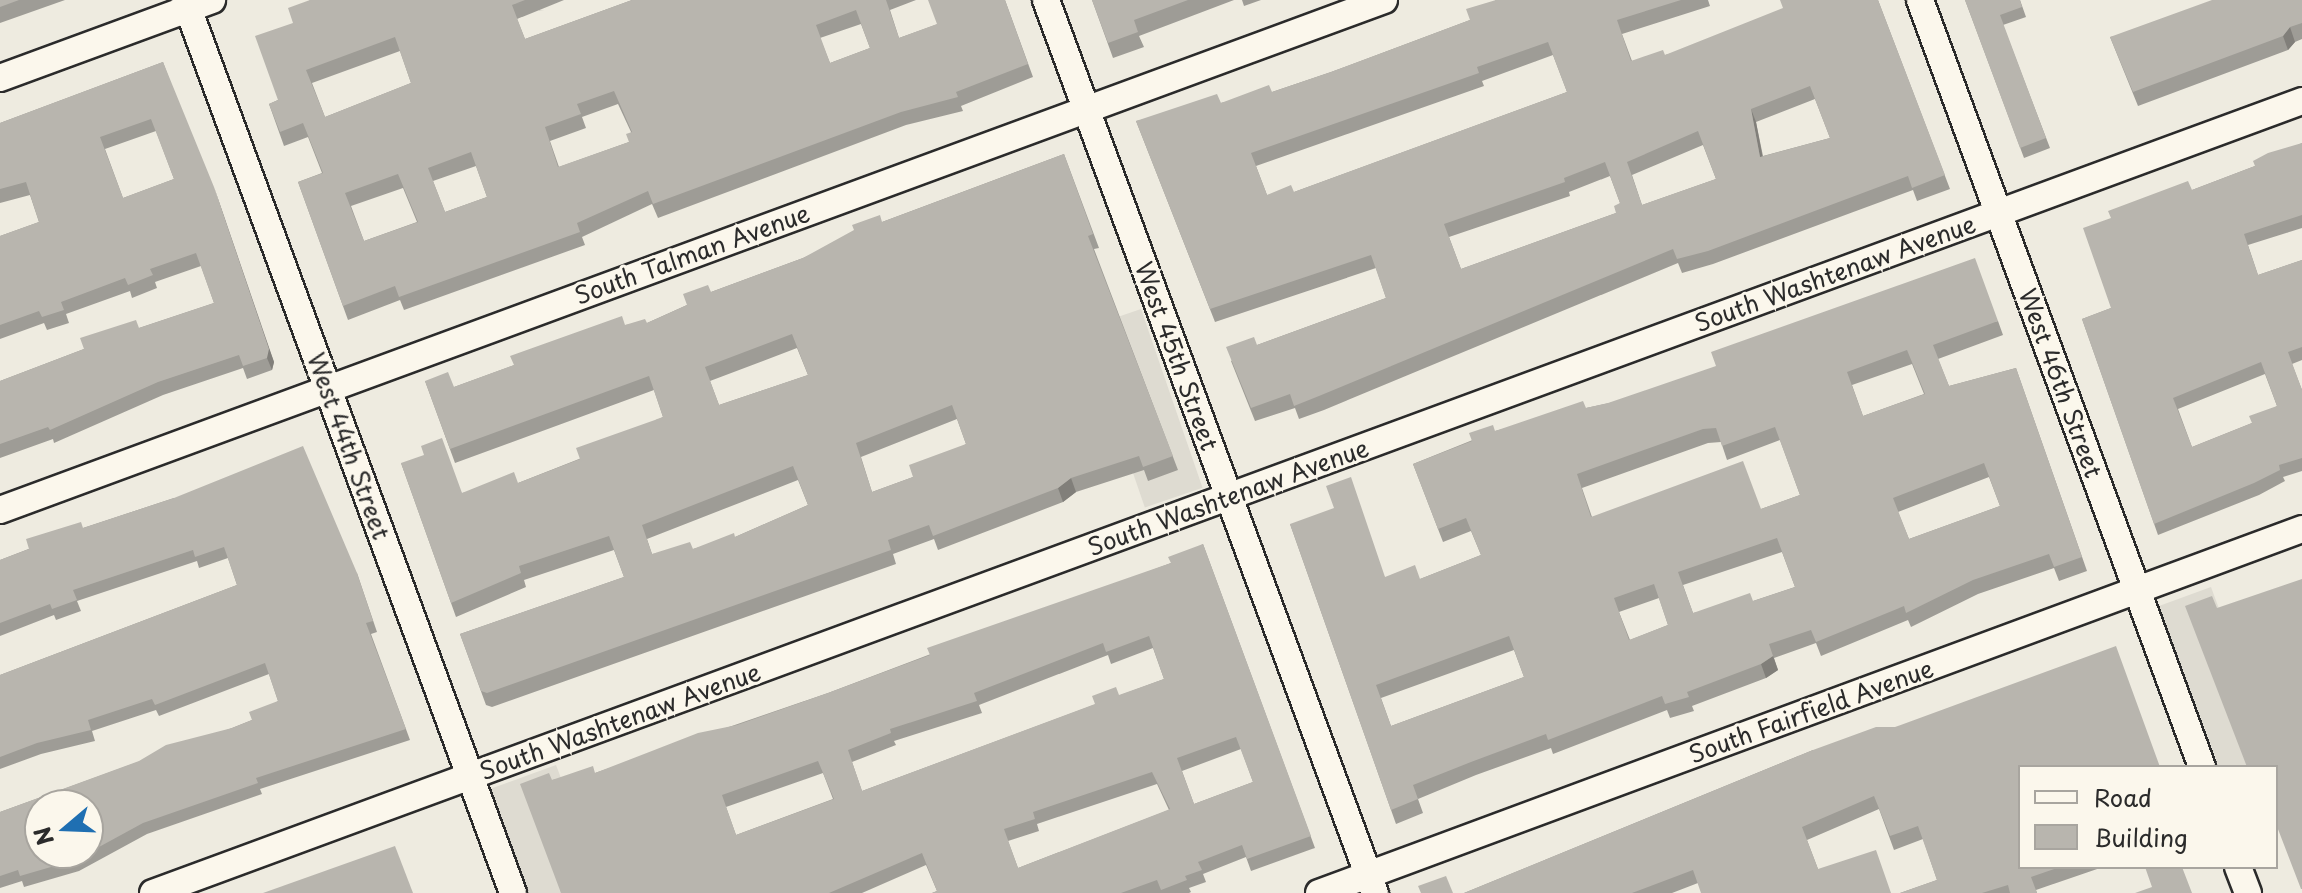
<!DOCTYPE html>
<html>
<head>
<meta charset="utf-8">
<style>
  body { margin:0 }
  #map { position:relative; width:2302px; height:893px; overflow:hidden; background:#eeebe0; font-family:"Playpen Sans",sans-serif }
  div>[style] { position:absolute }
  .built>* { inset:0; background:#dedbd1; transform-origin:0 0 }
  .roads { filter:drop-shadow(2px 0 #2b2b2b) drop-shadow(-2px 0 #2b2b2b) drop-shadow(0 2px #2b2b2b) drop-shadow(0 -2px #2b2b2b) }
  .street>* { height:26px; margin:-13px; padding:0 13px; transform-origin:13px; border-radius:13px; background:#fbf7ec }
  .wall>* { inset:0; background:#9e9c96 }
  .shaded-wall>* { inset:0; background:#817f7a }
  .building>* { inset:0; background:#b8b5ae }
  span { translate:-50% -50%; white-space:nowrap; text-align:center; line-height:1.15; -webkit-text-stroke:6px #fbf7ec; paint-order:stroke }
  .street-label { font-size:24px; color:#2b2b2b }
  .legend { position:absolute; left:2018px; top:765px; width:260px; height:104px; box-sizing:border-box; background:#fbf7ec; border:2px solid #a8a59f; margin:0; padding:10px 14px; list-style:none; font-size:24px; color:#2b2b2b }
  .legend li { display:flex; align-items:center; gap:16px; height:40px }
  .legend b { width:40px; border:2px solid #a8a59f }
  .north { position:absolute; left:24px; top:789px; width:80px; height:80px; box-sizing:border-box; background:#fbf7ec; border:2px solid #a8a59f; border-radius:50%; rotate:251deg; font-size:22px; font-weight:700; line-height:32px; text-align:center; color:#2b2b2b }
  .north::after { content:''; display:block; margin:auto; width:28px; height:36px; background:#1f6fb2; clip-path:polygon(50% 0,100% 100%,50% 72%,0 100%) }
</style>
</head>
<body>
<div id="map">
  <div class="built">
    <div style="left:1141px;top:309px;width:189px;height:61px;rotate:71deg"></div>
    <div style="clip-path:polygon(2211px 587px,2273px 755px,2242px 767px,2219px 767px,2159px 606px)"></div>
    <div style="clip-path:polygon(556px 765px,605px 893px,527px 893px,490px 789px)"></div>
  </div>
  <div class="roads">
    <div class="street">
      <div style="left:185px;top:0;width:951px;rotate:69.83deg"></div>
      <div style="left:1046px;top:0;width:952px;rotate:69.78deg"></div>
      <div style="left:1920px;top:0;width:817px;rotate:69.81deg"></div>
      <div style="left:0;top:78px;width:226px;rotate:-20.2deg"></div>
      <div style="left:0;top:510px;width:1475px;rotate:-20.23deg"></div>
      <div style="left:2238px;top:867px;width:28px;rotate:69deg"></div>
      <div style="left:153px;top:893px;width:2290px;rotate:-20.23deg"></div>
      <div style="left:1319px;top:893px;width:1048px;rotate:-20.32deg"></div>
    </div>
  </div>
  <div class="wall">
    <div style="clip-path:polygon(0 0,65px 0,0 23px)"></div>
    <div style="clip-path:polygon(evenodd,310px 0,564px 0,517px 19px,525px 39px,632px 0,916px 0,890px 10px,899px 38px,1005px 0,1033px 77px,961px 106px,963px 111px,906px 125px,658px 218px,652px 204px,582px 237px,585px 245px,404px 310px,400px 300px,348px 320px,298px 182px,322px 173px,308px 137px,284px 146px,269px 104px,278px 100px,293px 23px,310px 0,861px 24px,870px 48px,830px 63px,820px 38px,861px 24px,310px 0,400px 51px,411px 83px,325px 117px,312px 83px,400px 51px,310px 0,618px 104px,631px 132px,629px 142px,559px 167px,550px 141px,586px 128px,582px 117px,618px 104px,310px 0,476px 166px,487px 197px,445px 212px,433px 181px,476px 166px,310px 0,403px 188px,417px 222px,364px 241px,351px 206px,403px 188px)"></div>
    <div style="clip-path:polygon(1092px 0,1234px 0,1139px 36px,1144px 47px,1113px 58px)"></div>
    <div style="clip-path:polygon(1242px 0,1261px 0,1244px 6px)"></div>
    <div style="clip-path:polygon(evenodd,1496px 0,1708px 0,1710px 6px,1622px 34px,1632px 61px,1665px 55px,1878px 0,1950px 189px,1917px 201px,1913px 190px,1713px 264px,1682px 273px,1678px 263px,1324px 410px,1299px 419px,1295px 408px,1255px 421px,1231px 361px,1257px 345px,1386px 298px,1376px 268px,1215px 322px,1136px 121px,1272px 92px,1331px 72px,1470px 20px,1496px 0,1553px 55px,1567px 92px,1294px 192px,1267px 195px,1256px 166px,1484px 86px,1482px 81px,1553px 55px,1496px 0,1815px 99px,1830px 138px,1763px 156px,1756px 122px,1815px 99px,1496px 0,1703px 145px,1716px 179px,1642px 205px,1632px 175px,1703px 145px,1496px 0,1610px 176px,1620px 203px,1616px 213px,1461px 269px,1449px 237px,1570px 196px,1569px 192px,1610px 176px)"></div>
    <div style="clip-path:polygon(1965px 0,2020px 0,2026px 17px,2003px 25px,2050px 148px,2024px 158px)"></div>
    <div style="clip-path:polygon(2302px 0,2302px 39px,2295px 42px,2288px 50px,2138px 106px,2110px 37px)"></div>
    <div style="clip-path:polygon(evenodd,163px 62px,274px 362px,272px 370px,247px 379px,243px 368px,163px 395px,54px 443px,53px 439px,0 458px,0 381px,139px 328px,214px 303px,201px 266px,155px 282px,157px 288px,132px 298px,130px 291px,66px 314px,69px 323px,47px 330px,44px 323px,0 339px,0 236px,39px 222px,30px 195px,0 203px,0 123px,163px 62px,156px 131px,174px 179px,123px 198px,105px 149px,156px 131px)"></div>
    <div style="clip-path:polygon(evenodd,2302px 143px,2302px 228px,2248px 245px,2258px 275px,2302px 260px,2302px 360px,2292px 364px,2302px 390px,2302px 471px,2283px 477px,2285px 481px,2259px 495px,2158px 535px,2082px 319px,2111px 308px,2192px 190px,2255px 166px,2302px 143px,2265px 374px,2277px 406px,2252px 423px,2192px 447px,2178px 409px,2265px 374px)"></div>
    <div style="clip-path:polygon(evenodd,1064px 154px,1099px 248px,1094px 249px,1178px 470px,1148px 481px,1144px 470px,1076px 492px,1063px 502px,938px 550px,934px 539px,893px 554px,896px 564px,492px 707px,486px 705px,460px 634px,624px 577px,614px 550px,524px 580px,526px 587px,456px 617px,401px 463px,462px 493px,518px 483px,579px 459px,663px 417px,654px 390px,455px 463px,425px 381px,454px 387px,625px 325px,647px 323px,687px 305px,711px 292px,803px 258px,882px 222px,1064px 154px,797px 348px,808px 375px,719px 405px,710px 381px,797px 348px,1064px 154px,957px 419px,966px 444px,913px 477px,872px 492px,861px 457px,957px 419px,1064px 154px,798px 480px,808px 505px,735px 537px,693px 549px,652px 554px,647px 539px,798px 480px)"></div>
    <div style="clip-path:polygon(evenodd,1998px 321px,2003px 335px,1938px 359px,1949px 386px,2016px 368px,2087px 571px,2059px 581px,2054px 568px,1978px 594px,1911px 627px,1908px 620px,1821px 656px,1816px 643px,1774px 658px,1778px 670px,1766px 678px,1692px 706px,1694px 711px,1670px 718px,1667px 710px,1553px 754px,1551px 748px,1476px 775px,1418px 799px,1423px 813px,1396px 824px,1290px 524px,1385px 577px,1420px 579px,1481px 555px,1471px 531px,1443px 542px,1413px 464px,1495px 431px,1586px 408px,1998px 321px,1912px 364px,1924px 394px,1863px 416px,1852px 385px,1912px 364px,1998px 321px,1780px 440px,1800px 495px,1761px 509px,1592px 517px,1582px 488px,1708px 443px,1721px 442px,1727px 460px,1780px 440px,1998px 321px,1989px 477px,2000px 506px,1909px 539px,1898px 512px,1989px 477px,1998px 321px,1782px 552px,1795px 587px,1753px 601px,1693px 613px,1683px 585px,1782px 552px,1998px 321px,1659px 598px,1668px 625px,1630px 640px,1619px 612px,1659px 598px,1998px 321px,1514px 650px,1524px 677px,1391px 726px,1381px 698px,1514px 650px)"></div>
    <div style="clip-path:polygon(174px 498px,357px 573px,377px 632px,371px 634px,410px 740px,260px 789px,262px 794px,147px 834px,79px 871px,24px 887px,22px 881px,0 888px,0 812px,232px 728px,252px 720px,278px 701px,269px 674px,159px 716px,156px 710px,92px 731px,95px 741px,41px 754px,0 769px,0 675px,237px 585px,228px 558px,199px 568px,197px 561px,77px 601px,81px 611px,56px 620px,54px 615px,0 636px,0 560px,83px 528px)"></div>
    <div style="clip-path:polygon(evenodd,1203px 544px,1315px 848px,1251px 871px,1246px 857px,1203px 874px,1206px 882px,1189px 888px,1191px 892px,1189px 893px,932px 893px,937px 891px,926px 865px,862px 893px,561px 893px,552px 780px,595px 773px,828px 693px,1171px 563px,1203px 544px,1153px 648px,1164px 679px,862px 791px,852px 762px,896px 745px,894px 741px,982px 713px,979px 705px,1108px 655px,1111px 664px,1153px 648px,1203px 544px,1241px 749px,1253px 782px,1194px 804px,1182px 771px,1241px 749px,1203px 544px,823px 773px,833px 799px,736px 835px,726px 807px,823px 773px,1203px 544px,1157px 784px,1169px 810px,1018px 868px,1008px 841px,1039px 831px,1037px 824px,1157px 784px)"></div>
    <div style="clip-path:polygon(1813px 750px,2020px 867px,2103px 867px,2036px 890px,2037px 893px,1900px 893px,1937px 880px,1923px 839px,1894px 850px,1879px 809px,1807px 840px,1818px 869px,1891px 893px,1698px 883px,1672px 893px,1464px 893px)"></div>
  </div>
  <div class="shaded-wall">
    <div style="clip-path:polygon(2290px 27px,2295px 42px,2288px 50px,2283px 36px)"></div>
    <div style="clip-path:polygon(1751px 109px,1756px 122px,1765px 170px,1760px 157px)"></div>
    <div style="clip-path:polygon(214px 187px,274px 362px,272px 370px,267px 358px)"></div>
    <div style="clip-path:polygon(1071px 478px,1076px 492px,1063px 502px,1058px 488px)"></div>
    <div style="clip-path:polygon(1773px 656px,1778px 670px,1766px 678px,1761px 664px)"></div>
  </div>
  <div class="building">
    <div style="clip-path:polygon(0 0,19px 0,0 7px)"></div>
    <div style="clip-path:polygon(evenodd,310px 0,525px 0,512px 5px,525px 39px,632px 0,886px 0,899px 38px,937px 24px,928px 0,1005px 0,1028px 64px,956px 92px,958px 97px,901px 112px,653px 204px,648px 191px,577px 223px,580px 232px,399px 297px,395px 286px,343px 306px,298px 182px,323px 173px,303px 123px,280px 132px,269px 104px,278px 100px,255px 36px,293px 23px,288px 8px,310px 0,856px 10px,870px 48px,830px 63px,816px 25px,856px 10px,310px 0,395px 37px,411px 83px,325px 117px,306px 70px,395px 37px,310px 0,614px 91px,632px 132px,626px 134px,629px 142px,558px 167px,545px 127px,581px 114px,577px 104px,614px 91px,310px 0,471px 152px,487px 197px,445px 212px,428px 168px,471px 152px,310px 0,398px 174px,418px 222px,364px 241px,345px 193px,398px 174px)"></div>
    <div style="clip-path:polygon(1092px 0,1188px 0,1134px 20px,1138px 32px,1108px 43px)"></div>
    <div style="clip-path:polygon(evenodd,1496px 0,1681px 0,1617px 20px,1631px 61px,1663px 50px,1665px 55px,1783px 8px,1780px 0,1878px 0,1945px 175px,1912px 188px,1908px 176px,1708px 251px,1677px 259px,1673px 249px,1319px 396px,1294px 406px,1290px 394px,1251px 408px,1226px 347px,1254px 337px,1257px 345px,1386px 298px,1371px 255px,1210px 309px,1136px 121px,1217px 94px,1221px 103px,1269px 85px,1272px 92px,1331px 72px,1470px 20px,1466px 9px,1496px 0,1548px 42px,1567px 92px,1294px 192px,1291px 185px,1267px 195px,1251px 153px,1479px 73px,1477px 67px,1548px 42px,1496px 0,1810px 86px,1830px 138px,1760px 157px,1751px 109px,1810px 86px,1496px 0,1698px 131px,1716px 179px,1642px 205px,1627px 162px,1698px 131px,1496px 0,1605px 162px,1620px 203px,1614px 206px,1616px 213px,1461px 269px,1444px 224px,1565px 182px,1564px 178px,1605px 162px)"></div>
    <div style="clip-path:polygon(1965px 0,2020px 0,2022px 7px,2000px 15px,2046px 138px,2020px 148px)"></div>
    <div style="clip-path:polygon(2212px 0,2302px 0,2302px 23px,2290px 27px,2283px 36px,2133px 92px,2110px 37px)"></div>
    <div style="clip-path:polygon(evenodd,163px 62px,214px 187px,269px 349px,267px 358px,243px 366px,239px 355px,158px 382px,50px 430px,48px 427px,0 444px,0 381px,84px 349px,80px 338px,136px 320px,139px 328px,214px 303px,196px 253px,150px 269px,153px 275px,128px 285px,125px 278px,61px 302px,64px 310px,42px 317px,39px 311px,0 325px,0 236px,39px 222px,26px 182px,0 189px,0 123px,163px 62px,151px 119px,174px 179px,123px 198px,100px 137px,151px 119px)"></div>
    <div style="clip-path:polygon(evenodd,2302px 143px,2302px 215px,2244px 234px,2258px 275px,2302px 260px,2302px 347px,2288px 352px,2302px 390px,2302px 458px,2279px 465px,2280px 470px,2254px 483px,2154px 524px,2082px 319px,2111px 308px,2083px 228px,2111px 218px,2108px 211px,2188px 181px,2192px 190px,2255px 166px,2253px 161px,2268px 153px,2302px 143px,2261px 362px,2277px 406px,2249px 416px,2252px 423px,2192px 447px,2173px 398px,2261px 362px)"></div>
    <div style="clip-path:polygon(evenodd,1064px 154px,1093px 234px,1088px 236px,1173px 456px,1143px 467px,1139px 456px,1071px 478px,1058px 488px,933px 536px,929px 525px,888px 540px,891px 550px,487px 693px,481px 691px,460px 634px,624px 577px,609px 536px,519px 566px,521px 573px,451px 603px,401px 463px,424px 455px,421px 446px,442px 438px,462px 493px,514px 472px,518px 483px,580px 459px,576px 448px,663px 417px,649px 376px,450px 449px,425px 381px,448px 372px,454px 387px,514px 365px,510px 356px,622px 316px,625px 325px,645px 319px,647px 323px,687px 305px,683px 294px,708px 285px,711px 292px,803px 258px,854px 230px,852px 225px,880px 215px,882px 222px,1064px 154px,792px 334px,808px 375px,719px 405px,705px 367px,792px 334px,1064px 154px,952px 405px,966px 444px,909px 465px,913px 477px,872px 492px,856px 443px,952px 405px,1064px 154px,793px 466px,808px 505px,735px 537px,734px 533px,693px 549px,690px 542px,652px 554px,642px 525px,793px 466px)"></div>
    <div style="clip-path:polygon(evenodd,1975px 258px,1998px 321px,1933px 345px,1949px 386px,2016px 368px,2082px 557px,2054px 567px,2049px 554px,1973px 580px,1906px 613px,1904px 606px,1816px 642px,1811px 630px,1769px 644px,1773px 656px,1761px 664px,1687px 692px,1689px 697px,1665px 704px,1662px 696px,1548px 740px,1546px 734px,1471px 762px,1413px 785px,1418px 799px,1391px 810px,1290px 524px,1334px 508px,1326px 486px,1351px 477px,1385px 577px,1415px 565px,1420px 579px,1481px 555px,1466px 518px,1438px 529px,1413px 464px,1472px 441px,1469px 433px,1493px 425px,1495px 431px,1583px 401px,1586px 408px,1608px 403px,1716px 366px,1711px 352px,1975px 258px,1907px 350px,1925px 394px,1863px 416px,1847px 372px,1907px 350px,1975px 258px,1775px 427px,1800px 495px,1761px 509px,1743px 461px,1591px 517px,1577px 474px,1703px 429px,1716px 428px,1722px 446px,1775px 427px,1975px 258px,1984px 463px,2000px 506px,1909px 539px,1893px 498px,1984px 463px,1975px 258px,1777px 538px,1795px 587px,1753px 601px,1750px 593px,1693px 613px,1678px 572px,1777px 538px,1975px 258px,1654px 584px,1668px 625px,1629px 640px,1614px 598px,1654px 584px,1975px 258px,1509px 636px,1524px 677px,1391px 726px,1376px 685px,1509px 636px)"></div>
    <div style="clip-path:polygon(303px 446px,357px 573px,373px 621px,366px 623px,406px 729px,256px 778px,258px 783px,143px 823px,88px 853px,88px 805px,40px 805px,40px 853px,87px 853px,75px 860px,20px 876px,18px 870px,0 876px,0 812px,139px 761px,166px 745px,232px 728px,252px 720px,249px 712px,278px 701px,265px 663px,155px 705px,152px 699px,88px 720px,91px 730px,37px 743px,0 757px,0 675px,237px 585px,224px 547px,195px 557px,193px 550px,73px 590px,77px 600px,52px 609px,50px 604px,0 623px,0 560px,29px 549px,26px 539px,81px 522px,83px 528px,174px 498px)"></div>
    <div style="clip-path:polygon(evenodd,1203px 544px,1311px 836px,1247px 859px,1242px 845px,1198px 862px,1202px 870px,1185px 876px,1187px 880px,1161px 890px,1157px 880px,1121px 893px,932px 893px,937px 891px,922px 853px,829px 893px,561px 893px,520px 784px,549px 773px,552px 780px,593px 766px,595px 773px,698px 733px,737px 725px,828px 693px,930px 655px,927px 648px,1171px 563px,1168px 557px,1203px 544px,1149px 636px,1164px 679px,1119px 695px,1116px 687px,1092px 696px,1095px 704px,862px 791px,848px 750px,891px 733px,890px 729px,977px 701px,974px 693px,1103px 643px,1106px 652px,1149px 636px,1203px 544px,1236px 737px,1253px 782px,1194px 804px,1177px 758px,1236px 737px,1203px 544px,818px 761px,834px 799px,736px 835px,722px 795px,818px 761px,1203px 544px,1152px 772px,1170px 809px,1018px 868px,1004px 829px,1035px 819px,1033px 812px,1152px 772px)"></div>
    <div style="clip-path:polygon(2302px 579px,2302px 889px,2301px 889px,2276px 824px,2276px 767px,2247px 767px,2185px 606px,2212px 596px,2217px 608px)"></div>
    <div style="clip-path:polygon(2116px 646px,2160px 767px,2020px 767px,2020px 867px,2060px 867px,2031px 877px,2037px 893px,2010px 893px,2008px 885px,1982px 893px,1900px 893px,1937px 880px,1918px 826px,1890px 836px,1874px 796px,1802px 827px,1818px 869px,1876px 850px,1891px 893px,1701px 893px,1693px 870px,1632px 893px,1464px 893px,1813px 750px,1876px 727px,1895px 727px)"></div>
    <div style="clip-path:polygon(395px 846px,413px 893px,263px 893px)"></div>
    <div style="clip-path:polygon(2145px 867px,2182px 867px,2192px 893px,2135px 893px,2152px 887px)"></div>
    <div style="clip-path:polygon(1446px 876px,1453px 893px,1421px 893px,1418px 886px)"></div>
  </div>
  <div class="street-label">
    <span style="left:692px;top:254px;rotate:-20deg">South Talman Avenue</span>
    <span style="left:1835px;top:273px;rotate:-20deg">South Washtenaw Avenue</span>
    <span style="left:1177px;top:356px;rotate:70deg">West 45th Street</span>
    <span style="left:2061px;top:383px;rotate:70deg">West 46th Street</span>
    <span style="left:349px;top:446px;rotate:70deg">West 44th Street</span>
    <span style="left:1228px;top:497px;rotate:-20deg">South Washtenaw Avenue</span>
    <span style="left:1811px;top:711px;rotate:-20deg">South Fairfield Avenue</span>
    <span style="left:620px;top:721px;rotate:-20deg">South Washtenaw Avenue</span>
  </div>
  <ul class="legend">
  <li><b style="height:10px;background:#fbf7ec"></b>Road</li>
  <li><b style="height:22px;background:#b8b5ae"></b>Building</li>
  </ul>
  <div class="north">N</div>
</div>
</body>
</html>
